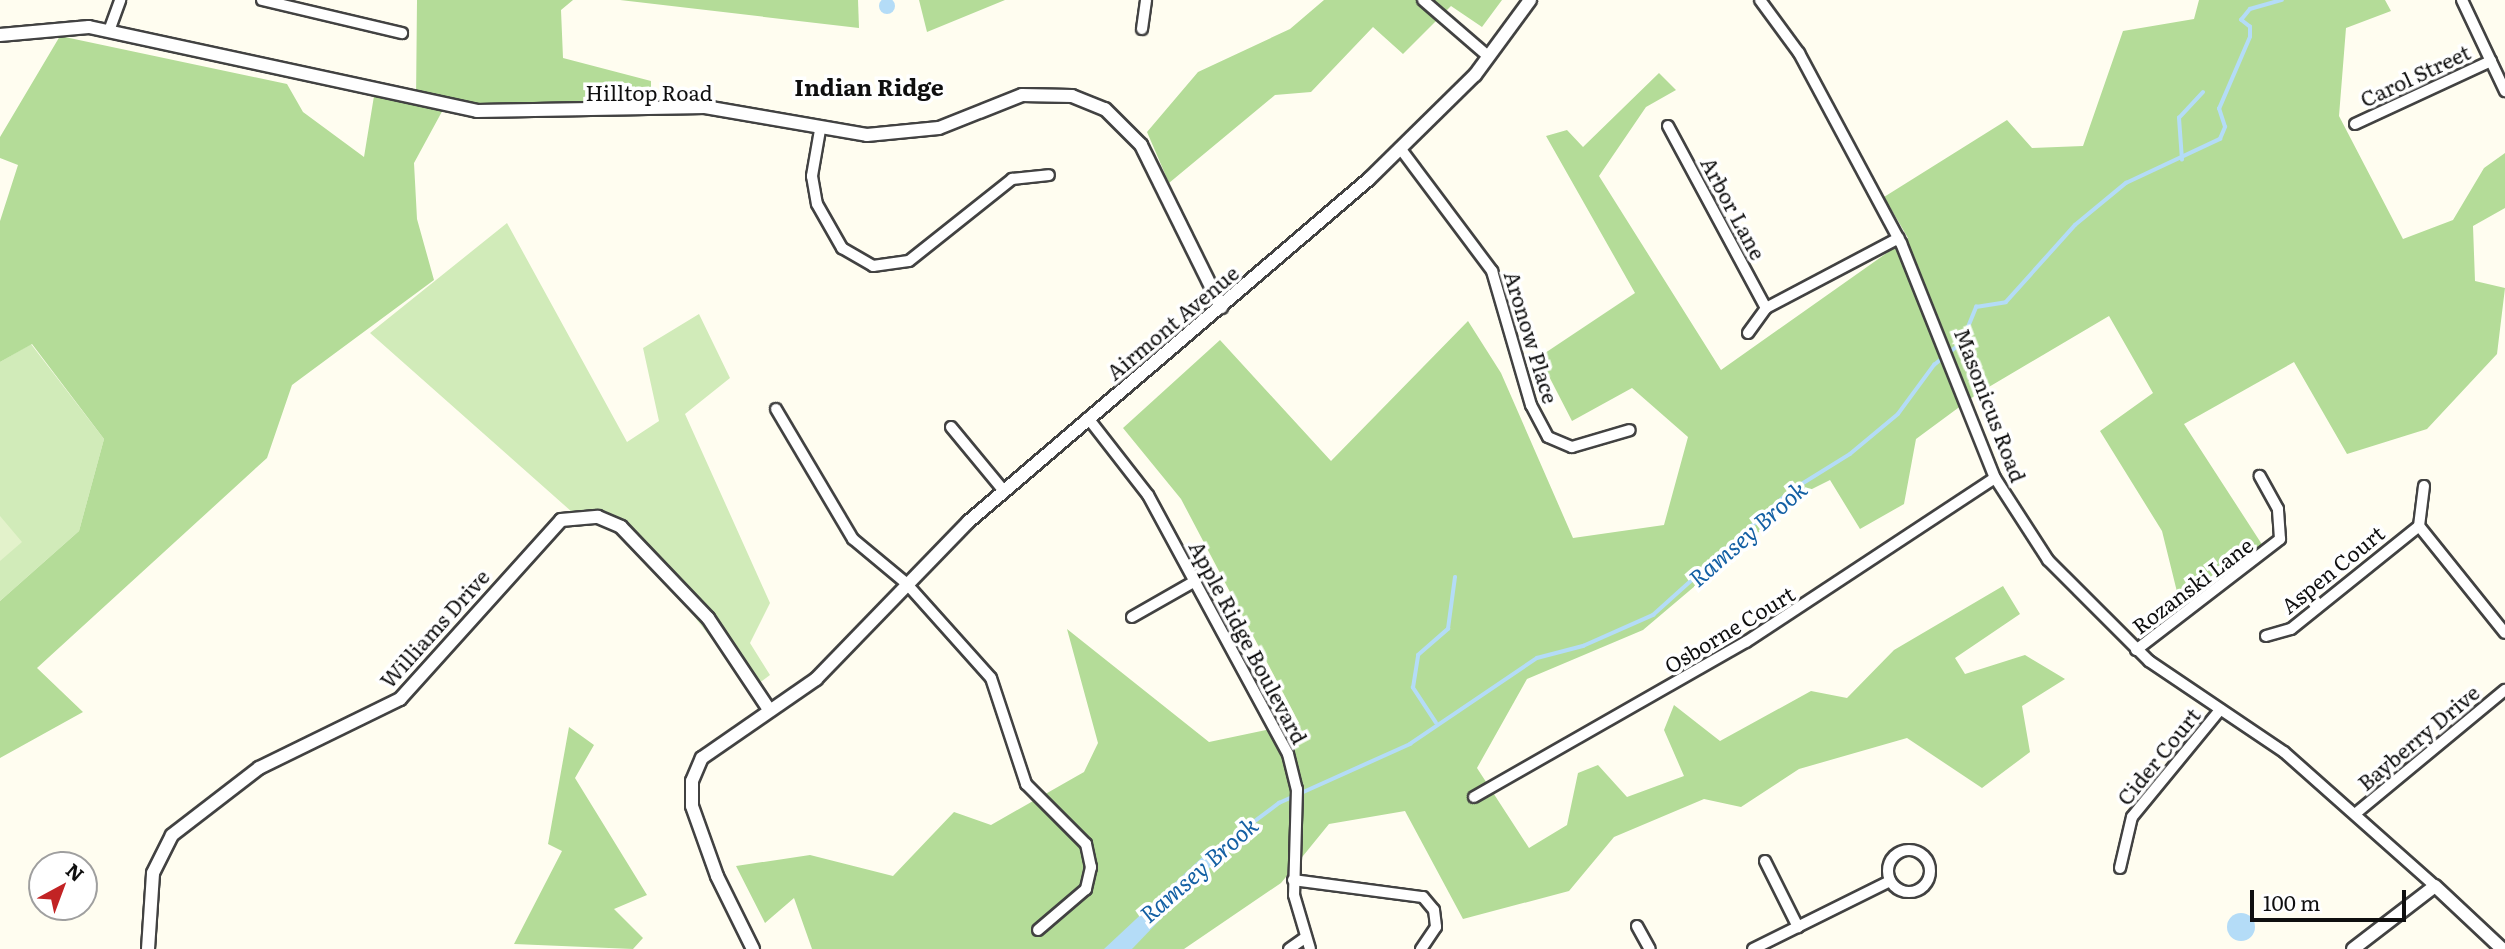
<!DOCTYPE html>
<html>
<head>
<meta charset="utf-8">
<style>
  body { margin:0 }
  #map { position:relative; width:2505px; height:949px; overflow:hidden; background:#fffdf0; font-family:Literata,serif }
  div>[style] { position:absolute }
  .green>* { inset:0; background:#d1ebb9 }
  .forest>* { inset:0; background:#b4dc98 }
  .pitch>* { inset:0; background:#e3f2cb }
  .water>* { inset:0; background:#b4dcf7 }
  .round { border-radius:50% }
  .stream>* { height:3.5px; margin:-1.75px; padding:0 1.75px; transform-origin:1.75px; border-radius:1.75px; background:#b4dcf7 }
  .roads { filter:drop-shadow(2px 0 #424242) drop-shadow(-2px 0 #424242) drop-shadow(0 2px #424242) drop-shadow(0 -2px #424242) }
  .minor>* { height:10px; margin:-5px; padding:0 5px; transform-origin:5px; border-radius:5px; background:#fff }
  .minor>.ring { margin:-5px; padding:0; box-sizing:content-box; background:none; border:10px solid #fff; border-radius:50% }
  .tertiary>* { height:12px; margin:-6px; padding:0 6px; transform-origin:6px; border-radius:6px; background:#fff }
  span { translate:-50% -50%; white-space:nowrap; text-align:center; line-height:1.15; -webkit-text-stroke:7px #fff; paint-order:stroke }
  .street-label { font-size:21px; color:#0f0f0f }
  .neighbourhood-label { font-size:23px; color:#0f0f0f; font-weight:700 }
  .water-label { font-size:23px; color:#1460a4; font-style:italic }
  .north { position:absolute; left:28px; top:851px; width:70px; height:70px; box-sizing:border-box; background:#fff; border:2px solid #9f9f9f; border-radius:50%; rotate:41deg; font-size:19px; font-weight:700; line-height:28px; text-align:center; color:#0f0f0f }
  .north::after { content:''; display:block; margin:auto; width:24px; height:32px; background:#c22324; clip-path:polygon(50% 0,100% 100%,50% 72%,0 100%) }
  .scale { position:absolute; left:2250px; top:890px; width:156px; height:32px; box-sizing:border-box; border:4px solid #0f0f0f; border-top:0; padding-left:9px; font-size:21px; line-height:24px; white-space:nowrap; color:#0f0f0f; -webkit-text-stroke:5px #fff; paint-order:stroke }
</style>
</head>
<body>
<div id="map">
  <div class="green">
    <div style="clip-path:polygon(507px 223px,627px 442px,659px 421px,643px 348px,699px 314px,730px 378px,685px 414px,770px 603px,750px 643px,770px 675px,751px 689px,628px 532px,572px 512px,370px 333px)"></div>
    <div style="clip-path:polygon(31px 344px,104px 439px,79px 531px,0 601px,0 362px)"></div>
  </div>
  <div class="forest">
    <div style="clip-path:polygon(417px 0,573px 0,561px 10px,563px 58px,651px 81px,651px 108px,445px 106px,414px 163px,417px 219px,434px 280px,292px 385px,267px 458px,37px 668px,83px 712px,0 758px,0 601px,79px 531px,104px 439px,32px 344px,0 362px,0 221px,18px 165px,0 158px,0 137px,60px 36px,287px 84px,303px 112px,364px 157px,374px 96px,416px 100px)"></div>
    <div style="clip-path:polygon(620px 0,858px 0,859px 28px)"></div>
    <div style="clip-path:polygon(919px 0,1005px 0,927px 32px)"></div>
    <div style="clip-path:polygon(1324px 0,1502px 0,1482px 27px,1451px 6px,1403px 54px,1373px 27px,1311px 92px,1275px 95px,1169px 183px,1147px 132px,1198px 72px,1290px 29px)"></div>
    <div style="clip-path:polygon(2199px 0,2385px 0,2391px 11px,2346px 28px,2339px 116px,2403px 239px,2453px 220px,2484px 168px,2505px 153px,2505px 208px,2473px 226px,2475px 281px,2505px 288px,2497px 354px,2427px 429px,2347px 454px,2294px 362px,2184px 424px,2263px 546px,2180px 604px,2162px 531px,2100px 431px,2153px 393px,2109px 316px,1977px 394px,1916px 439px,1904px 504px,1860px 529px,1830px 480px,1806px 492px,1643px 630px,1527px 679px,1477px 768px,1529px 848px,1567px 825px,1578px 773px,1598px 765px,1627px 797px,1684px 776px,1664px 730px,1674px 705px,1720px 741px,1811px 691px,1847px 698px,1894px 650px,2003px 586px,2020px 614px,1955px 658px,1965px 674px,2025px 655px,2065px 679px,2022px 706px,2030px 752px,1982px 788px,1907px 738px,1799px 769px,1741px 807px,1704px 799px,1614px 837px,1569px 891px,1463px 919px,1405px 811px,1329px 824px,1281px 883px,1184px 949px,812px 949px,794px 898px,765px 923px,736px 866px,810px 855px,893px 876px,954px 812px,991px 825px,1084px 772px,1098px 743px,1067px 629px,1209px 742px,1299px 723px,1181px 499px,1123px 428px,1220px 340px,1331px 461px,1468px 321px,1501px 373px,1573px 538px,1664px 525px,1688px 437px,1632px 388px,1572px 421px,1539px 357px,1635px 293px,1546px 136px,1567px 130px,1583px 147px,1659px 73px,1676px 90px,1646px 107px,1599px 176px,1721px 370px,1908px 238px,1884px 197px,2007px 120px,2032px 148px,2083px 146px,2123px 31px,2194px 19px)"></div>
    <div style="clip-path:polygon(569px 727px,594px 745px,575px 778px,647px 895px,614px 909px,643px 938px,633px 949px,514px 944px,562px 851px,548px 844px)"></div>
  </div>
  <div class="pitch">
    <div style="clip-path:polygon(0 516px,22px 542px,0 561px)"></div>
  </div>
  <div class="water">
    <div class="round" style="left:879px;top:-2px;width:16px;height:16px"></div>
    <div style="clip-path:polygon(1211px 849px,1223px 854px,1132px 949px,1104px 949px)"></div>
    <div class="round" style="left:2227px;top:913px;width:28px;height:28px"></div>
  </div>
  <div class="stream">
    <div style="left:2182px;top:160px;width:42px;rotate:-94.1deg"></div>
    <div style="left:2179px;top:118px;width:35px;rotate:-47deg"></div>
    <div style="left:1436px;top:723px;width:42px;rotate:-123.3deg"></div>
    <div style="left:1413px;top:688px;width:33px;rotate:-81deg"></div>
    <div style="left:1418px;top:655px;width:40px;rotate:-41deg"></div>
    <div style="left:1448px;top:629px;width:52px;rotate:-82.3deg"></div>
    <div style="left:1212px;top:853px;width:84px;rotate:-36.7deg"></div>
    <div style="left:1279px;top:803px;width:144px;rotate:-24.2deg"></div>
    <div style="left:1410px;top:744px;width:153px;rotate:-34.1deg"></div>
    <div style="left:1537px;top:658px;width:48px;rotate:-14.6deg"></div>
    <div style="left:1583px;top:646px;width:77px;rotate:-23.9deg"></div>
    <div style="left:1653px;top:615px;width:187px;rotate:-42deg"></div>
    <div style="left:1792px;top:490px;width:68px;rotate:-31.8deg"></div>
    <div style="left:1850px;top:454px;width:62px;rotate:-39.8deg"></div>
    <div style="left:1898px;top:414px;width:61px;rotate:-53.7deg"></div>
    <div style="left:1934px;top:365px;width:36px;rotate:-39deg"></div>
    <div style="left:1962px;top:342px;width:38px;rotate:-68deg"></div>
    <div style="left:1976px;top:307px;width:30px;rotate:-9deg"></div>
    <div style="left:2006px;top:302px;width:103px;rotate:-48.1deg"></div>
    <div style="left:2075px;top:225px;width:66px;rotate:-39.5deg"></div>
    <div style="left:2126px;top:183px;width:104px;rotate:-25.1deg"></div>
    <div style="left:2220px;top:139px;width:13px;rotate:-67deg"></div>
    <div style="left:2225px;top:127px;width:19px;rotate:-108deg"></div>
    <div style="left:2219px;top:109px;width:78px;rotate:-66.7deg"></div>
    <div style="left:2250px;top:37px;width:10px;rotate:-90deg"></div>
    <div style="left:2250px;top:27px;width:11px;rotate:-142deg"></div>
    <div style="left:2241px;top:20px;width:14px;rotate:-51deg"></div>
    <div style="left:2250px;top:9px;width:33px;rotate:-16deg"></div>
  </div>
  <div class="roads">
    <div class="minor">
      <div style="left:262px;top:0;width:144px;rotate:13.3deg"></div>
      <div style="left:1423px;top:0;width:87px;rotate:40.8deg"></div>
      <div style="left:1760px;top:0;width:66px;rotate:53.7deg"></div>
      <div style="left:1799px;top:53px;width:216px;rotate:61.8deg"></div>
      <div style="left:1901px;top:243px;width:253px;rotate:68.2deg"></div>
      <div style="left:1995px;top:478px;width:98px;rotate:57.1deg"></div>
      <div style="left:2048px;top:560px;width:143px;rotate:45deg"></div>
      <div style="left:2149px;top:661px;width:163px;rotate:34deg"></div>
      <div style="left:2284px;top:752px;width:202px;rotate:41.6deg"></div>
      <div style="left:2462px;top:0;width:101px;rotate:64.7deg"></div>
      <div style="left:1142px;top:29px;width:29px;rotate:-82deg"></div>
      <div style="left:109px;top:31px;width:33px;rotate:-70deg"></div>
      <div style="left:2355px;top:124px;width:150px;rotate:-24.9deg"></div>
      <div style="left:1668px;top:126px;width:207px;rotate:61.7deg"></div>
      <div style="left:820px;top:130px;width:47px;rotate:99.9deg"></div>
      <div style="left:812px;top:176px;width:28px;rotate:80deg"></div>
      <div style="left:817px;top:204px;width:51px;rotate:60.4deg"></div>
      <div style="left:842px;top:248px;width:36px;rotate:30deg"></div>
      <div style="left:873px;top:266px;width:36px;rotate:-8deg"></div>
      <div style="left:909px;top:261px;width:132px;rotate:-38.5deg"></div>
      <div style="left:1012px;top:179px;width:37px;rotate:-6deg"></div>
      <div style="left:1400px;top:148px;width:154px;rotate:53.2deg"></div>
      <div style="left:1492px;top:271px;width:140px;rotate:73.8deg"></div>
      <div style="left:1531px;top:405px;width:36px;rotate:62deg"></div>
      <div style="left:1548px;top:437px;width:26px;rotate:23deg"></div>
      <div style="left:1572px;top:447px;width:60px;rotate:-16.3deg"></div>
      <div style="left:1748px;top:333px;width:31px;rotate:-54deg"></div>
      <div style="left:1766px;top:308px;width:150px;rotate:-27.8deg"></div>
      <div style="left:776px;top:409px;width:151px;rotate:59.4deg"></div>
      <div style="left:853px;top:539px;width:69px;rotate:39.7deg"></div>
      <div style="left:906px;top:583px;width:127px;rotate:48.2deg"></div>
      <div style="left:991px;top:678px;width:112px;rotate:71.7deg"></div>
      <div style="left:1026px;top:784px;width:85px;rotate:45deg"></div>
      <div style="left:1086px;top:844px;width:24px;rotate:78deg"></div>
      <div style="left:1091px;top:867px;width:23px;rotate:103deg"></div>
      <div style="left:1086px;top:889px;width:63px;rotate:139.5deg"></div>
      <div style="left:1088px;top:418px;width:98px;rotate:52.1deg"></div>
      <div style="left:1148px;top:495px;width:294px;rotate:61.6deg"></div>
      <div style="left:1288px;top:754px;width:36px;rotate:76deg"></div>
      <div style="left:1297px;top:789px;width:106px;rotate:91.6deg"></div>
      <div style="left:1294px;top:895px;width:56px;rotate:73.5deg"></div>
      <div style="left:951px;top:427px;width:83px;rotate:50.4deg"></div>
      <div style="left:2424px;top:486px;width:40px;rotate:97.1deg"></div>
      <div style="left:2419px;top:526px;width:137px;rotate:51.2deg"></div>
      <div style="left:1132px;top:617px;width:73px;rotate:-29.7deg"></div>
      <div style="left:2266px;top:636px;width:26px;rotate:-16deg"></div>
      <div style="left:2291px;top:629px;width:164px;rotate:-38.8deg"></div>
      <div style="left:2136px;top:650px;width:182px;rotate:-37.6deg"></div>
      <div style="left:2280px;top:539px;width:30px;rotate:-94deg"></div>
      <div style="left:2278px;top:509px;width:38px;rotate:-119deg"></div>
      <div style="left:1474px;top:797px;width:313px;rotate:-29.7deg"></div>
      <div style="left:1746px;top:642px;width:298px;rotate:-33.4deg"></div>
      <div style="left:2355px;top:814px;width:195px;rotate:-39.6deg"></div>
      <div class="ring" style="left:1888px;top:850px;width:32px;height:32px"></div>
      <div style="left:1765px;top:861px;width:74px;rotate:63.4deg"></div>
      <div style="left:2120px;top:868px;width:52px;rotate:-76.8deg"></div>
      <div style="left:2132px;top:817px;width:139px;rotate:-50.6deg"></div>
      <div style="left:1293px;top:880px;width:131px;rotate:7.5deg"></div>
      <div style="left:1423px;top:897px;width:17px;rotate:50deg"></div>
      <div style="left:1434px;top:910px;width:17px;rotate:83deg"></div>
      <div style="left:1436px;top:927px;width:27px;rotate:124deg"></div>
      <div style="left:1637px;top:926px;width:26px;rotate:61deg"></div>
      <div style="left:1289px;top:949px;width:19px;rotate:-35deg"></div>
      <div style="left:1753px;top:949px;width:153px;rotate:-26.4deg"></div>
    </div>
    <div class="tertiary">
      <div style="left:0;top:35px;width:89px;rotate:-5.1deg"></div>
      <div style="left:89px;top:27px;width:397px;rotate:12.2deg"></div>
      <div style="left:477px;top:111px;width:228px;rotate:-1deg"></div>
      <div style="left:705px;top:107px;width:164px;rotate:9.8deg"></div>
      <div style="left:867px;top:135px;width:72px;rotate:-5.6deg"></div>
      <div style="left:939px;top:128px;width:89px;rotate:-21.7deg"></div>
      <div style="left:1022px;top:95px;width:50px;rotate:1.1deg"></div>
      <div style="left:1072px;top:96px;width:35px;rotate:22deg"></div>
      <div style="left:1105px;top:109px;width:51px;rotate:45deg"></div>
      <div style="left:1141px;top:145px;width:181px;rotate:63.7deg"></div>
      <div style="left:148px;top:949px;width:76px;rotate:-86.2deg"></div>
      <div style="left:153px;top:873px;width:42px;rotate:-63.4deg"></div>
      <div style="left:172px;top:835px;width:110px;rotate:-37.6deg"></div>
      <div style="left:259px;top:768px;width:157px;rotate:-26.1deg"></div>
      <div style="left:400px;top:699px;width:241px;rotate:-48deg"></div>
      <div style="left:561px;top:520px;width:37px;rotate:-5deg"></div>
      <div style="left:598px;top:517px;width:25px;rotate:23deg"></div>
      <div style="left:621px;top:527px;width:126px;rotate:46.3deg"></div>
      <div style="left:708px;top:618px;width:108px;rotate:56.3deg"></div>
      <div style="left:753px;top:949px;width:81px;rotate:-116.3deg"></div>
      <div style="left:717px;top:876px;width:74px;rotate:-109.7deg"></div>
      <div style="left:692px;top:806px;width:25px;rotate:-90deg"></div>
      <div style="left:692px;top:781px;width:25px;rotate:-67deg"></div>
      <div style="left:702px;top:758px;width:139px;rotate:-34.7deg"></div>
      <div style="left:816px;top:679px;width:219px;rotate:-45.9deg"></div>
      <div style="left:968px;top:522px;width:528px;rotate:-40.54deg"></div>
      <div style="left:1369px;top:179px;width:148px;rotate:-44.5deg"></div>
      <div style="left:1475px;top:75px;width:93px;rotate:-53.7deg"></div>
      <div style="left:2353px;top:949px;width:103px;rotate:-37.5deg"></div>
      <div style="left:2435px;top:886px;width:92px;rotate:43.2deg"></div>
    </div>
  </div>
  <div class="street-label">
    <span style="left:2415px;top:75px;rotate:-25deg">Carol Street</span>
    <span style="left:649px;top:92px">Hilltop Road</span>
    <span style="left:1734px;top:208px;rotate:62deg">Arbor Lane</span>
    <span style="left:1172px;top:322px;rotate:-40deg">Airmont Avenue</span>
    <span style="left:1532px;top:337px;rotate:73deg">Aronow Place</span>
    <span style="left:1991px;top:405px;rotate:69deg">Masonicus Road</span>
    <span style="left:2332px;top:569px;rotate:-39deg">Aspen Court</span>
    <span style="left:2192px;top:585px;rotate:-37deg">Rozanski Lane</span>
    <span style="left:434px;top:628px;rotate:-48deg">Williams Drive</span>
    <span style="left:1729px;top:629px;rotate:-31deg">Osborne Court</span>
    <span style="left:1249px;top:642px;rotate:62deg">Apple Ridge Boulevard</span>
    <span style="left:2418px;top:737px;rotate:-40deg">Bayberry Drive</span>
    <span style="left:2158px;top:756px;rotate:-51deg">Cider Court</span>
  </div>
  <div class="neighbourhood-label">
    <span style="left:869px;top:86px">Indian Ridge</span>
  </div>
  <div class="water-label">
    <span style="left:1747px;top:533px;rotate:-41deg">Ramsey Brook</span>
    <span style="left:1198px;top:869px;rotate:-41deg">Ramsey Brook</span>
  </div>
  <div class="north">N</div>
  <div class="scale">100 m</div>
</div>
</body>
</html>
